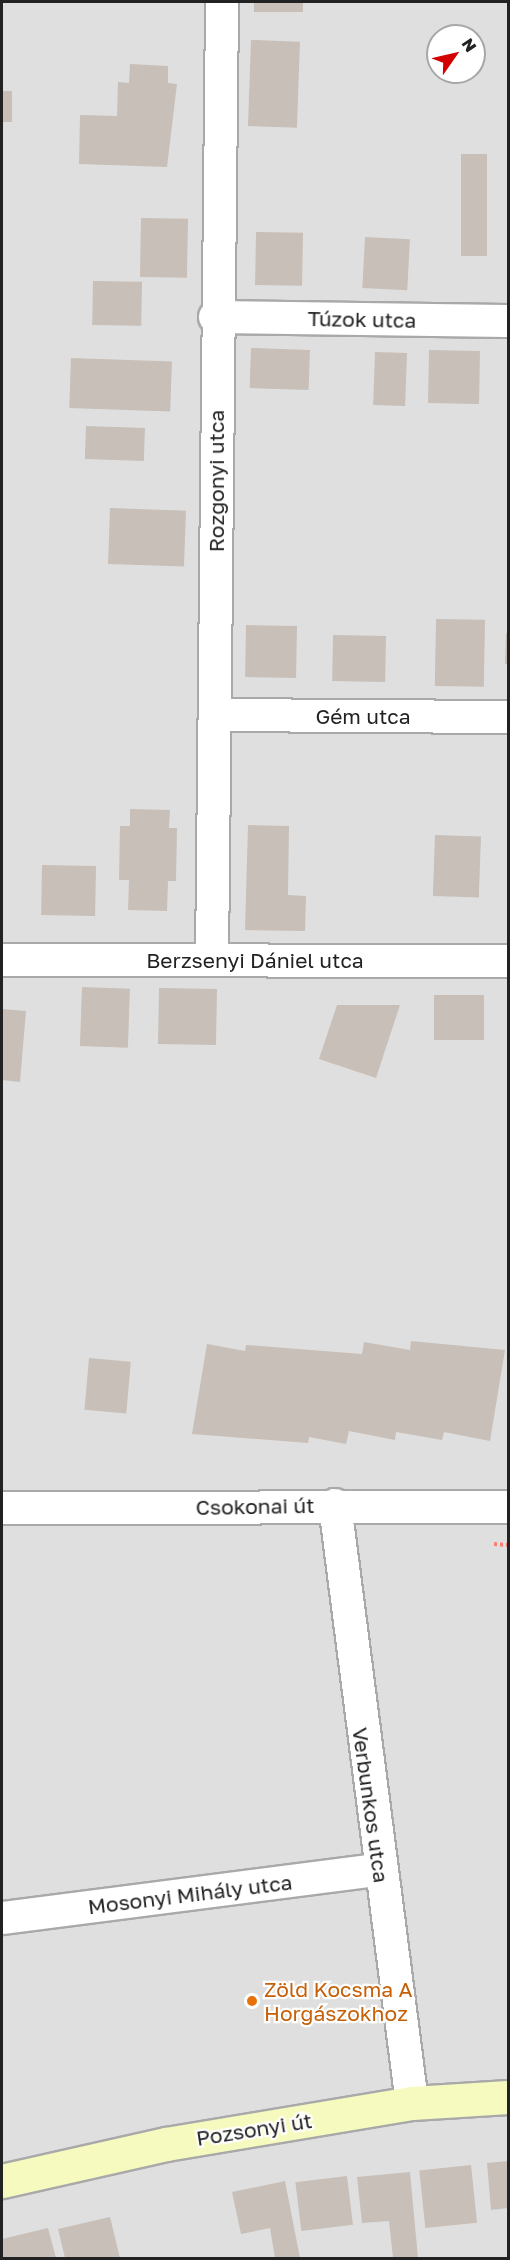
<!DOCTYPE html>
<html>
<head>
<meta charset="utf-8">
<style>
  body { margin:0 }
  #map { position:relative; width:510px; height:2260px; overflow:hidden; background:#f2efe9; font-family:"Golos Text",sans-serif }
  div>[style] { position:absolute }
  .residential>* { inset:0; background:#e0dfdf }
  .building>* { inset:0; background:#c7bfb8; transform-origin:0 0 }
  .path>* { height:4px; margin-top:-2px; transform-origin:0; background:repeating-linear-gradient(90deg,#fa8072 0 3px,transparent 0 6px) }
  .roads { filter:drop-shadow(2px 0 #a9a9a9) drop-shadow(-2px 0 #a9a9a9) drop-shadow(0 2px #a9a9a9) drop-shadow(0 -2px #a9a9a9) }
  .street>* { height:32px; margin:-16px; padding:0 16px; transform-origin:16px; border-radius:16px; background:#fff }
  .secondary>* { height:33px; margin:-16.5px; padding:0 16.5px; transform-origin:16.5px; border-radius:16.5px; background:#f7fabf }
  .dots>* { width:16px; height:16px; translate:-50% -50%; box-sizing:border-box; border:3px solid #fff; border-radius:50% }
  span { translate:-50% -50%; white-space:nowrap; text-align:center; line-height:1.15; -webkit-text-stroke:4.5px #fff; paint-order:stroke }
  .street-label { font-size:21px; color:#222 }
  .food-label { font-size:21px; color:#c56008 }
  .left { translate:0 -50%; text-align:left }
  .frame { position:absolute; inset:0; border:3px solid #222; pointer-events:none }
  .north { position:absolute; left:426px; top:24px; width:60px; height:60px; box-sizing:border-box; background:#fff; border:2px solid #a7a7a7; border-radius:50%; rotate:56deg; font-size:16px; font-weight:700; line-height:24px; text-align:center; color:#222 }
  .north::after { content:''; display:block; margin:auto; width:21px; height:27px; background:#d40000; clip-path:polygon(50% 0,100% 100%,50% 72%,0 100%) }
</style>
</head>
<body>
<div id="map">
  <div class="residential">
    <div style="clip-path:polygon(evenodd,2px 2px,508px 2px,508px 2258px,2px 2258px,2px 2px,438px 36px,474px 36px,474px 72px,438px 72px,438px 36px)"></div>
  </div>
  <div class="building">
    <div style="left:254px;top:2px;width:49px;height:10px"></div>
    <div style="left:251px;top:40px;width:49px;height:86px;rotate:2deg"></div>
    <div style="clip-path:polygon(130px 64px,168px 66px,168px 83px,177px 84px,167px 167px,79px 164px,80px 115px,117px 116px,118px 82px,129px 83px)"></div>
    <div style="left:2px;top:91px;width:10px;height:31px"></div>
    <div style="left:461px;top:154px;width:26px;height:102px"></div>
    <div style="left:141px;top:218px;width:47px;height:59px;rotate:1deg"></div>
    <div style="left:256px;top:232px;width:47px;height:53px;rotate:1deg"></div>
    <div style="left:365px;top:237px;width:45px;height:51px;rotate:3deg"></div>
    <div style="left:93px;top:281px;width:49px;height:44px;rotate:1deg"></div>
    <div style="left:251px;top:348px;width:59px;height:40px;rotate:2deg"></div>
    <div style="left:429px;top:350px;width:51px;height:53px;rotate:1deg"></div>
    <div style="left:375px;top:352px;width:32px;height:53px;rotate:2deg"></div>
    <div style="left:71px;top:358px;width:101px;height:50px;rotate:2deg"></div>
    <div style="left:86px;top:426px;width:59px;height:33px;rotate:2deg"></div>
    <div style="left:110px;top:508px;width:76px;height:56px;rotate:2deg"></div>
    <div style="left:436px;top:619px;width:49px;height:67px;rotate:1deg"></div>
    <div style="left:246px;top:625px;width:51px;height:52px;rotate:1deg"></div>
    <div style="clip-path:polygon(506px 633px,508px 633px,508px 664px,505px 664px)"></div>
    <div style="left:333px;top:635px;width:53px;height:46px;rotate:1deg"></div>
    <div style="clip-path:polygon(130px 809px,170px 810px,169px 828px,177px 828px,176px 881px,168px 881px,167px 911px,128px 910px,129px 880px,119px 880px,120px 826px,130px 826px)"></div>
    <div style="clip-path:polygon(248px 825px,289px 826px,288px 895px,306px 896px,305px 931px,245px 930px)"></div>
    <div style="left:435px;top:835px;width:46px;height:61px;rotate:2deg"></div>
    <div style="left:42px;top:865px;width:54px;height:50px;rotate:1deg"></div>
    <div style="left:82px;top:987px;width:48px;height:59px;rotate:2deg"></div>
    <div style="left:159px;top:988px;width:58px;height:56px;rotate:1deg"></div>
    <div style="left:434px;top:995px;width:50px;height:45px"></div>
    <div style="clip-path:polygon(337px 1005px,400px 1005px,376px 1078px,319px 1059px)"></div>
    <div style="clip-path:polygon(2px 1009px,26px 1011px,20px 1082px,2px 1080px)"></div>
    <div style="clip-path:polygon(411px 1341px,505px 1350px,490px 1441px,444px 1432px,442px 1440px,396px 1432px,395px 1440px,349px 1431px,346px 1444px,309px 1437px,308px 1443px,192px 1434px,207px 1344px,245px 1351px,246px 1345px,362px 1354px,364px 1342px,410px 1350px)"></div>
    <div style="left:89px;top:1358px;width:42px;height:52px;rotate:5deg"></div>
    <div style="clip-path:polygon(508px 2161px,508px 2208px,491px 2210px,487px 2163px)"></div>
    <div style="left:471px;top:2165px;width:58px;height:52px;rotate:84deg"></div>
    <div style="clip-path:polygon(410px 2172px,418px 2258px,393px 2258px,389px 2221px,362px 2223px,357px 2177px)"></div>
    <div style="left:347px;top:2176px;width:49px;height:52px;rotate:83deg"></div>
    <div style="clip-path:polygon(285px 2181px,300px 2258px,275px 2258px,270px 2228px,241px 2234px,232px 2192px)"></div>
    <div style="clip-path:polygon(110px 2217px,120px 2258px,65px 2258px,58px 2229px)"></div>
    <div style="clip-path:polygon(48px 2228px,56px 2258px,2px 2258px,2px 2239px)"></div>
  </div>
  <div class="path">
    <div style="left:494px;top:1544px;width:14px;rotate:4deg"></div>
  </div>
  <div class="roads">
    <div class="street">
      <div style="left:215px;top:317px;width:293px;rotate:0.8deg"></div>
      <div style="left:217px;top:715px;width:291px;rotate:0.4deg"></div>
      <div style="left:2px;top:960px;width:506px;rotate:0.11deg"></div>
      <div style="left:212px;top:960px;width:958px;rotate:-89.4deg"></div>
      <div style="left:335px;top:1505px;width:603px;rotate:82.66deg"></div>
      <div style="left:2px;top:1508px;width:506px;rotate:-0.11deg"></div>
      <div style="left:2px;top:1918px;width:380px;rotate:-7.3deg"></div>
    </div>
    <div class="secondary">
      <div style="left:2px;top:2181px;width:168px;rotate:-12.7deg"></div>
      <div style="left:166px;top:2144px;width:249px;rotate:-9.5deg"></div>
      <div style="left:412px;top:2103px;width:96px;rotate:-3.6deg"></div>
    </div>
  </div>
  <div class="dots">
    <div style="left:252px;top:2001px;background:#e8710a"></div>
  </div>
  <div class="street-label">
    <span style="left:362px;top:319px;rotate:1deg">Túzok utca</span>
    <span style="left:216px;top:481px;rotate:-90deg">Rozgonyi utca</span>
    <span style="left:363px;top:716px">Gém utca</span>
    <span style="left:255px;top:960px">Berzsenyi Dániel utca</span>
    <span style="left:255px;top:1506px;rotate:-1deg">Csokonai út</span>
    <span style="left:371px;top:1805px;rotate:82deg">Verbunkos utca</span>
    <span style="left:190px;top:1894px;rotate:-7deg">Mosonyi Mihály utca</span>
    <span style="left:254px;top:2129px;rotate:-9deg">Pozsonyi út</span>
  </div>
  <div class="food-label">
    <span class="left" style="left:264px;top:2001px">Zöld Kocsma A<br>Horgászokhoz</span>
  </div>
  <div class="frame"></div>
  <div class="north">N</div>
</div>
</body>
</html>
